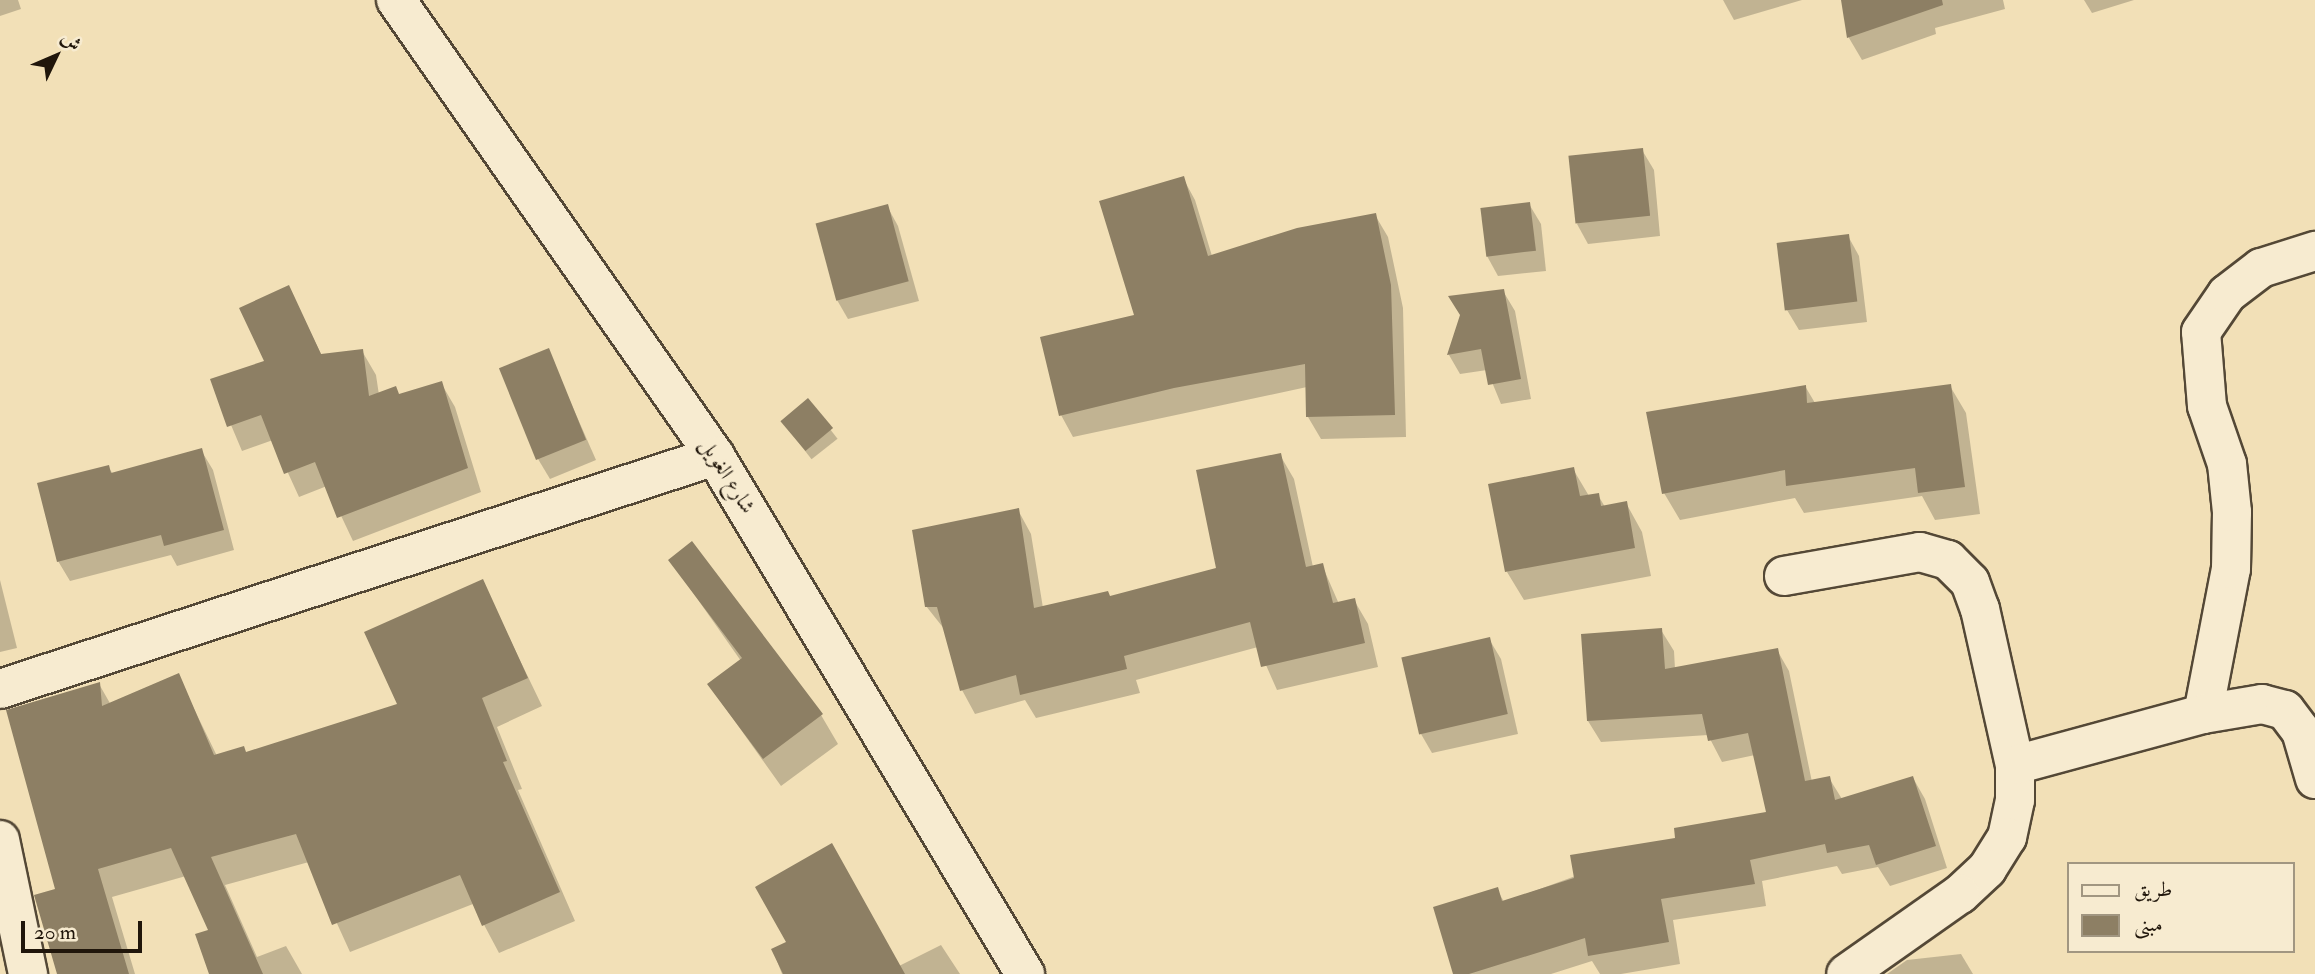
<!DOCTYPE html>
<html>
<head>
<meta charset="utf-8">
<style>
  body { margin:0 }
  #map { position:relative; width:2315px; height:974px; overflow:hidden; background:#f2e0b7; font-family:"IM FELL Double Pica",Amiri,serif }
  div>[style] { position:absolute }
  .shadow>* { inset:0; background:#0003; transform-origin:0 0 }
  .building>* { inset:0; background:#8d7f64; transform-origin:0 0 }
  .roads { filter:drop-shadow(2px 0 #544836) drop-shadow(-2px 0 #544836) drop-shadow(0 2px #544836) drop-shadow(0 -2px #544836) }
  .minor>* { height:38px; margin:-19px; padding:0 19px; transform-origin:19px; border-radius:19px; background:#f7ebd0 }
  .tertiary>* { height:38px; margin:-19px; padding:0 19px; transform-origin:19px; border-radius:19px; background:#f7ebd0 }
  span { translate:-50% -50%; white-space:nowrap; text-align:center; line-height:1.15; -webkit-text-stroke:5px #f7ebd0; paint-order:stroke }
  .street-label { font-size:21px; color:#20160b }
  .legend { position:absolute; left:2067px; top:862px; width:228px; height:91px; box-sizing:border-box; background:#f7ebd0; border:2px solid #a19681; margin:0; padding:9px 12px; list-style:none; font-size:21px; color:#20160b }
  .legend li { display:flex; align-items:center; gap:14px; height:35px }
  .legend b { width:35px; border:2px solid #a19681 }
  .north { position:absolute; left:21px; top:21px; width:70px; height:70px; -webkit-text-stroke:5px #f7ebd0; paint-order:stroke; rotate:46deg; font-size:19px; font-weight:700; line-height:28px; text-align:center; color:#20160b }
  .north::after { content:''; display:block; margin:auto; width:24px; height:32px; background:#20160b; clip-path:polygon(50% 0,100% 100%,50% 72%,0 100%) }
  .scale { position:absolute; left:21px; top:921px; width:121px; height:32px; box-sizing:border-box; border:4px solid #20160b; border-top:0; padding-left:9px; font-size:21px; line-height:24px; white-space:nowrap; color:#20160b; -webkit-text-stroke:5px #f7ebd0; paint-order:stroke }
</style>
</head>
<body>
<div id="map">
  <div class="shadow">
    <div style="clip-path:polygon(0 0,18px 0,21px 9px,0 16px)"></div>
    <div style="clip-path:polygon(1723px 0,1802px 0,1734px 20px)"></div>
    <div style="clip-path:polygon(1843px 0,2003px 0,2005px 9px,1935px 28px,1936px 34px,1862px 60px,1849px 38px)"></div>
    <div style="clip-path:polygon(2084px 0,2134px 0,2092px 13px)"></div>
    <div style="clip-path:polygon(1642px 150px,1654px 170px,1660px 236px,1588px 244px,1577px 224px)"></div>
    <div style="clip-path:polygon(1183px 178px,1195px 200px,1212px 256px,1375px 215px,1388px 237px,1403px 308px,1406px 437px,1321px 439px,1308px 417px,1307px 387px,1073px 437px,1061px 415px,1136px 316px)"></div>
    <div style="clip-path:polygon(1529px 204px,1541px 224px,1546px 271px,1498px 276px,1487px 256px)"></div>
    <div style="clip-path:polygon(887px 206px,898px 226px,919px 301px,848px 319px,837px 300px,817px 224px)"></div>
    <div style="clip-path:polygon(1848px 236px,1859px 256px,1867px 322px,1799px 330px,1787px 310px,1779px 244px)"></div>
    <div style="clip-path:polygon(289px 288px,322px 356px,362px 351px,376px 375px,379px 395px,399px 396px,441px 383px,455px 407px,481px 492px,353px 541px,327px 486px,299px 497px,273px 440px,242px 451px,212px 380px,266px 362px)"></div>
    <div style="clip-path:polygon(1503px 291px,1515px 311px,1531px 399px,1501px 404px,1487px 370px,1460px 374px,1449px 355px,1461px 316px)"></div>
    <div style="clip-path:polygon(548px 351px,596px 460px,550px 479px,538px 459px)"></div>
    <div style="clip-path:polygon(1805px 386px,1815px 403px,1950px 386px,1966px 413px,1980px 514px,1935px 520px,1922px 496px,1804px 513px,1795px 498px,1680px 520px,1664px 493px)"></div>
    <div style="left:808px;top:401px;width:48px;height:33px;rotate:52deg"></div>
    <div style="clip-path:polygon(201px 450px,213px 470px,234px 550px,177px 566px,171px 555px,70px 581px,58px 561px,108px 467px,113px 474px)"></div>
    <div style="clip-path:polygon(1280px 455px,1294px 479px,1313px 567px,1322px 565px,1339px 604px,1354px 600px,1368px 624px,1378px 667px,1277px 690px,1258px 647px,1136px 680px,1140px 693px,1036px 718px,1025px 700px,975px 714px,962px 690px,945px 630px,926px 606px,1018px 510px,1031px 534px,1043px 608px,1110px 598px,1218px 569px)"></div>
    <div style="clip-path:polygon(1573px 469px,1589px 496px,1598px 495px,1605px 507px,1626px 503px,1642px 532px,1651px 576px,1524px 600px,1507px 572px)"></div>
    <div style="clip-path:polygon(670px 560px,821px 715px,838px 744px,781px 786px,709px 685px,741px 661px)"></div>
    <div style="clip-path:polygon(0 580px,17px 648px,0 652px)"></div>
    <div style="clip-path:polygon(482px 581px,542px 706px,497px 727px,522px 789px,518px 790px,575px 921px,499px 953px,473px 904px,350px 952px,309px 862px,225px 885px,257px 957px,286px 946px,302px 974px,211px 974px,210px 931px,186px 876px,112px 897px,135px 974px,60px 974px,57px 890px,99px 684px,111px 705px,178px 676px,217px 756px,247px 754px,399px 705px)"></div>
    <div style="clip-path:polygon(1661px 630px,1674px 651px,1675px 669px,1777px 650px,1789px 671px,1812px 782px,1829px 778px,1842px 799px,1913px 778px,1925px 799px,1947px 868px,1890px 886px,1878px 867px,1842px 874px,1837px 866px,1762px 881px,1766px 906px,1673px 920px,1680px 964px,1621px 974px,1600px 974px,1592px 961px,1551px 974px,1455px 974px,1497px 889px,1504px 902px,1677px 839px,1768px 814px,1755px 755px,1722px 762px,1708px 735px,1601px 742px,1588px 721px)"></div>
    <div style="clip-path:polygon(1489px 639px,1501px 659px,1518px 734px,1432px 753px,1421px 734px)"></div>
    <div style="clip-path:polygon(941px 945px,960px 974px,782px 974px,773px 950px,899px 966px)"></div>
    <div style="clip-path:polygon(1961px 954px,1973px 974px,1887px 974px,1907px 960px)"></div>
  </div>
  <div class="building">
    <div style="clip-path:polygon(1841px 0,1942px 0,1943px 5px,1847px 38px)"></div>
    <div style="left:1643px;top:148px;width:68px;height:75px;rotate:84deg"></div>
    <div style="clip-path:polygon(1184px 176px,1208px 256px,1297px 228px,1376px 213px,1391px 285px,1395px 415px,1306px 417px,1305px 364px,1174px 388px,1059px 416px,1040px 337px,1134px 315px,1099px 201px)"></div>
    <div style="left:1530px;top:202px;width:49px;height:50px;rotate:83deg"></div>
    <div style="left:888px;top:204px;width:80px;height:75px;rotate:75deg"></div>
    <div style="left:1849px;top:234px;width:68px;height:73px;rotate:83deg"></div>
    <div style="clip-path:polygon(289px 285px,321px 354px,363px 349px,369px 396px,396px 386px,399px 394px,442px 381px,468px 468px,337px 518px,315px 462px,284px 474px,261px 415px,227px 427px,210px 379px,264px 361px,239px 308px)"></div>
    <div style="clip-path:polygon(1504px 289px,1521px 379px,1488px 385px,1481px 349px,1447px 355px,1460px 315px,1448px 296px)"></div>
    <div style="left:549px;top:348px;width:99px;height:54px;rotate:68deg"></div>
    <div style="clip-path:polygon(1951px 384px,1965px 487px,1918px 493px,1915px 468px,1786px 486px,1785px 470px,1662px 494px,1646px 412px,1806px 385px,1807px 403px)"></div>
    <div style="left:808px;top:398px;width:39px;height:36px;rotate:50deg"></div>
    <div style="clip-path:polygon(202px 448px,224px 530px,164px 546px,161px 535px,57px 562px,37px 483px,109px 465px,111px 473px)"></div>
    <div style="clip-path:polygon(1281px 453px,1306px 567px,1323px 563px,1333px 603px,1355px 598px,1365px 643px,1261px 667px,1250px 622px,1124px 656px,1127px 669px,1020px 695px,1016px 675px,960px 691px,937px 607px,925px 607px,912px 530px,1019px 508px,1034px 608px,1108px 591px,1110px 596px,1216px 568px,1196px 470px)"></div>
    <div style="clip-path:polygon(1574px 467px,1580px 496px,1599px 493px,1601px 506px,1627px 501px,1635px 548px,1505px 572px,1488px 484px)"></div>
    <div style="clip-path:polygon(692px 541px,823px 714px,763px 759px,707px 684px,742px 658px,668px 560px)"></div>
    <div style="clip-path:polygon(483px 579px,528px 678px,482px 698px,507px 761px,503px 762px,560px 892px,482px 926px,460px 875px,332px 925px,296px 834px,211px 857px,263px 974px,209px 974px,195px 934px,208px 930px,171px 848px,98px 869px,129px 974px,57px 974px,34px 895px,55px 889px,6px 710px,100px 682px,102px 706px,179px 673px,214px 755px,244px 746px,246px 752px,397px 704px,364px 632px)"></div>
    <div style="clip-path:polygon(1662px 628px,1665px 669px,1778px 648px,1805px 781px,1830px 776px,1835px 800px,1913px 776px,1936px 846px,1876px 865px,1869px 845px,1827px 853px,1825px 844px,1750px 860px,1755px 884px,1661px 899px,1669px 942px,1588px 956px,1585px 938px,1469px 974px,1453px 974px,1433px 907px,1498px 887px,1502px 901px,1574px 878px,1570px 855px,1675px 838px,1674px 828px,1766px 812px,1748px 733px,1708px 741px,1702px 714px,1587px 721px,1581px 634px)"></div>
    <div style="left:1490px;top:637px;width:79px;height:91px;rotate:77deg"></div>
    <div style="clip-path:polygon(832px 843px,905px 974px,783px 974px,771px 949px,786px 942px,755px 887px)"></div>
  </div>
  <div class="roads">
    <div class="minor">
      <div style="left:1784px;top:576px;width:138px;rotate:-10deg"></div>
      <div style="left:1920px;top:552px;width:29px;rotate:16deg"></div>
      <div style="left:1948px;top:560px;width:31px;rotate:45deg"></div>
      <div style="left:1970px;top:582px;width:29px;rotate:70deg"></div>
      <div style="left:1980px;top:609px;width:160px;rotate:77.4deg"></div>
      <div style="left:2015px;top:765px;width:35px;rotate:90deg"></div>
      <div style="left:2015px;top:800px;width:38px;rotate:102deg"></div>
      <div style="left:2007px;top:837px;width:38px;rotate:122deg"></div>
      <div style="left:1987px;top:869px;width:37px;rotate:137deg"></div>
      <div style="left:1960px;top:894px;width:139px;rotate:144.9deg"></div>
      <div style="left:0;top:689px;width:752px;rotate:-18.05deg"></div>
      <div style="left:2203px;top:714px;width:148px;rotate:-79.1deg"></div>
      <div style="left:2231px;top:569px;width:57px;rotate:-89deg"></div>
      <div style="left:2232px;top:512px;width:48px;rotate:-95.9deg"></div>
      <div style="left:2227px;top:464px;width:61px;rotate:-109deg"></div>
      <div style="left:2207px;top:406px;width:74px;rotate:-94.6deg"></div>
      <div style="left:2201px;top:332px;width:46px;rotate:-55.6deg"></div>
      <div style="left:2227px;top:294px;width:43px;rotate:-37.4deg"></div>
      <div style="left:2261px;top:268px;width:57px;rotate:-17.5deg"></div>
      <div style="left:2015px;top:765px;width:195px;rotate:-15.2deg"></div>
      <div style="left:2203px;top:714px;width:60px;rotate:-9.6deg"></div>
      <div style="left:2262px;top:704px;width:24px;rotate:15deg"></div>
      <div style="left:2285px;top:710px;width:26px;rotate:53deg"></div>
      <div style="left:2301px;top:731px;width:50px;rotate:73.7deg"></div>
      <div style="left:0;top:840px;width:137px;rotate:78.2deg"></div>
    </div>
    <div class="tertiary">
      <div style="left:396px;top:0;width:557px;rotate:55.02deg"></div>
      <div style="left:715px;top:456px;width:604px;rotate:59.1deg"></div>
    </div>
  </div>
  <div class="street-label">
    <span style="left:727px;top:476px;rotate:58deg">شارع الغويل</span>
  </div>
  <ul class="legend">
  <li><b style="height:9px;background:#f7ebd0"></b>طريق</li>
  <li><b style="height:19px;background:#8d7f64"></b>مبنى</li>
  </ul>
  <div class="north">ش</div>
  <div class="scale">20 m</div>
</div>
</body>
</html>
